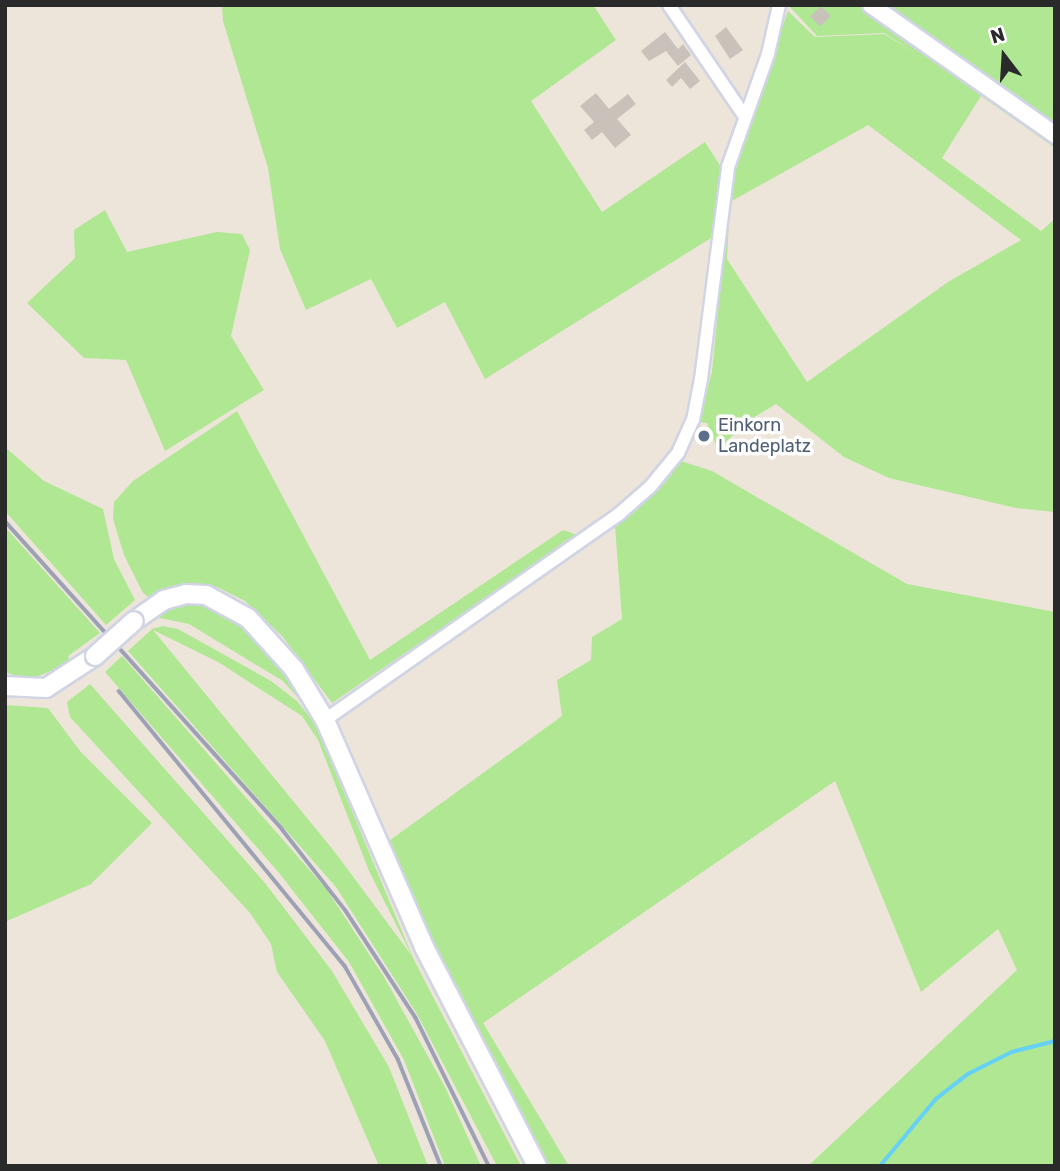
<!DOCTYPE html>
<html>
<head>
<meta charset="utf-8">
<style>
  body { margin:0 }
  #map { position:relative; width:1060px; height:1171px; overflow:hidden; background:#ede5da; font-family:Rubik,sans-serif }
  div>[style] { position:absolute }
  .green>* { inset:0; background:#b0e793 }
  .stream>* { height:3.5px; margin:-1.75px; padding:0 1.75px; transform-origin:1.75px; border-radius:1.75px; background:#66d1f6 }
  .building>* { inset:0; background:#c8c2ba; transform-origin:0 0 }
  .roads { filter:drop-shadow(2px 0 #d0d4e4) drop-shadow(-2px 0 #d0d4e4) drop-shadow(0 2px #d0d4e4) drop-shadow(0 -2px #d0d4e4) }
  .minor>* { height:12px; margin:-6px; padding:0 6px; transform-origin:6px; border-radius:6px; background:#fff }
  .tertiary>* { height:16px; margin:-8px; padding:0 8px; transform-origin:8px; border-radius:8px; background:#fff }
  .secondary>* { height:18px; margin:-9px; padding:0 9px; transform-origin:9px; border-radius:9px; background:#fff }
  .rail>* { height:3.5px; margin:-1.75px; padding:0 1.75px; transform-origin:1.75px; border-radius:1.75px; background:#9da1b5 }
  .bridges { filter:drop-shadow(2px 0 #d0d4e4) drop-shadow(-2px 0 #d0d4e4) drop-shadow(0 2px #d0d4e4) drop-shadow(0 -2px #d0d4e4) }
  .secondary-bridge>* { height:18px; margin:-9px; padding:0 9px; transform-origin:9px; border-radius:9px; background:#fff }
  .dots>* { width:19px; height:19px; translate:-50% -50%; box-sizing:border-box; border:4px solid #fff; border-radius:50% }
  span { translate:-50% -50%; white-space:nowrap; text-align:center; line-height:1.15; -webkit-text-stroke:7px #fff; paint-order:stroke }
  .service-label { font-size:18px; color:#4e5e75 }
  .left { translate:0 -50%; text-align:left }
  .frame { position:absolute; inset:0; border:7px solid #2a2a2a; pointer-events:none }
  .north { position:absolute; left:969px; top:21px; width:70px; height:70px; -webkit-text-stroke:5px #fff; paint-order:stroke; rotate:343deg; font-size:19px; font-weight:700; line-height:28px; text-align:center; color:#2a2a2a }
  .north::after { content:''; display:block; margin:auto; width:24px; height:32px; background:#2a2a2a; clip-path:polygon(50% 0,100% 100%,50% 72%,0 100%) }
</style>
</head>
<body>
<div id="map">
  <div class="green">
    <div style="clip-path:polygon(222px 5px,593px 5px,616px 40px,531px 101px,602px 212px,705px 142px,721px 167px,711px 238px,485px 379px,445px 302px,397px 328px,371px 279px,306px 310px,280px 249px,268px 168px,223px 21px)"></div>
    <div style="clip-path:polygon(evenodd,788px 5px,857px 5px,979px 88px,980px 95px,980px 88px,1055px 142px,1055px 148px,981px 96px,942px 158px,1041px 231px,1055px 219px,1055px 512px,1016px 508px,889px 478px,844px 457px,776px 404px,746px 422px,718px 450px,707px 423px,700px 422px,712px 371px,732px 172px,788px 11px,815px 37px,884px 34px,917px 54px,884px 33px,817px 36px,788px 5px,868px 125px,1021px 240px,948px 282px,807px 382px,727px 259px,730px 202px,868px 125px)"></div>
    <div style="clip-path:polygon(883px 5px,1055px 5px,1055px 124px,924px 32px)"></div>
    <div style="clip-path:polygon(105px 210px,127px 252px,217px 232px,242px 234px,250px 250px,231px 336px,264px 390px,165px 451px,126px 360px,84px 358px,27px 303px,75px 258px,74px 230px)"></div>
    <div style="clip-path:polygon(237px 411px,370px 660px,563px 530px,578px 535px,332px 703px,282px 636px,245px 601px,217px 587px,190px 586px,176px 586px,151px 599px,143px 593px,124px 555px,113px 519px,114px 502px,133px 481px)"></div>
    <div style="clip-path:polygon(5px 447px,44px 481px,103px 509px,114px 559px,135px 600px,106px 625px,5px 511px)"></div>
    <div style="clip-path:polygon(681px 461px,712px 471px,907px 584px,1055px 612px,1055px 1166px,808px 1166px,1017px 970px,998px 929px,921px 992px,835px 781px,483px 1023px,569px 1166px,550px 1166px,476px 1028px,386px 843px,562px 716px,557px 680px,591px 660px,592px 637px,622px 619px,615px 526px,665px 483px)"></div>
    <div style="clip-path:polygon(5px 527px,100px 633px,68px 656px,72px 662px,29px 680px,5px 672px)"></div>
    <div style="clip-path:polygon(188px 602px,210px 603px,230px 611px,278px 659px,317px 719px,283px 681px,189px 624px,160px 618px,159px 611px)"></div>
    <div style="clip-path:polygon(evenodd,163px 626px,178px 629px,271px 681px,297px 701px,316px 725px,414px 960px,521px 1166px,497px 1166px,417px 1014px,336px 887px,128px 651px,152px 629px,163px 626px,153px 630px,218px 662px,302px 716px,318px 740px,369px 871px,412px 956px,334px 851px,153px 630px)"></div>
    <div style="clip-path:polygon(122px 656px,327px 890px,384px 977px,445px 1087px,481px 1166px,445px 1166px,404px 1060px,349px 962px,279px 873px,105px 672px)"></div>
    <div style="clip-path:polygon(90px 684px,265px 883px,332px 971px,389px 1067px,428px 1166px,379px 1166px,325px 1041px,277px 972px,271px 944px,250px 913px,70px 717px,67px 702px)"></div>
    <div style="clip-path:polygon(5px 705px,48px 708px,80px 751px,152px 823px,91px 884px,5px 922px)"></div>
  </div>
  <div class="stream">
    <div style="left:880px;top:1166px;width:87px;rotate:-50.1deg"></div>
    <div style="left:936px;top:1099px;width:41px;rotate:-38deg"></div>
    <div style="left:968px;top:1074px;width:49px;rotate:-26.6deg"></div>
    <div style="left:1012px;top:1052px;width:44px;rotate:-14.3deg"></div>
  </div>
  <div class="building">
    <div style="left:821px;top:6px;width:14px;height:15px;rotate:45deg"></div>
    <div style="clip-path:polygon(726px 27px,743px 50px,730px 59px,715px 36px)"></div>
    <div style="clip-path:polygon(665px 32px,678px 49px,683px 44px,691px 55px,678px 66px,666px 51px,649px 61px,641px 51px)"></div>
    <div style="clip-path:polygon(685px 62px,700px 81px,690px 89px,681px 78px,672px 87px,666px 80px)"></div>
    <div style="clip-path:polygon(596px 93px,609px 109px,628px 94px,636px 104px,617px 119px,631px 135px,615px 148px,602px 132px,592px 140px,584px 130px,594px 122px,580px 106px)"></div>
  </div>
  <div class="roads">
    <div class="minor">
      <div style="left:669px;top:5px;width:132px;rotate:55.8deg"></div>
      <div style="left:325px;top:720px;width:359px;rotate:-35deg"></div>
      <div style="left:619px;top:514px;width:41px;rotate:-41.1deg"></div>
      <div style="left:650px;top:487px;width:44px;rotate:-50.5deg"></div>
      <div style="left:678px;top:453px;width:36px;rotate:-66deg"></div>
      <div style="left:693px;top:420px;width:42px;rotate:-79deg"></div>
      <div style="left:701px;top:379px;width:214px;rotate:-82.7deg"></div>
      <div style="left:728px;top:167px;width:120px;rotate:-70.5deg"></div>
      <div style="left:768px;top:54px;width:50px;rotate:-77.3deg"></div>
    </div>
    <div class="tertiary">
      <div style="left:871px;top:5px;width:225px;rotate:35.2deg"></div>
    </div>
    <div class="secondary">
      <div style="left:134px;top:621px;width:37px;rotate:-35deg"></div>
      <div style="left:164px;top:600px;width:23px;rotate:-15deg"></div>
      <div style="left:186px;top:594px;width:20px;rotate:3deg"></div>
      <div style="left:206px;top:595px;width:48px;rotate:28.7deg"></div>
      <div style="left:248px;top:618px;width:69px;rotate:48deg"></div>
      <div style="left:294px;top:669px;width:60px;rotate:58.7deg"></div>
      <div style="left:325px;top:720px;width:248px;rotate:66.4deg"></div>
      <div style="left:424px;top:947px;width:246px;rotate:62.7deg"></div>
      <div style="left:5px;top:686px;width:41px;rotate:2.8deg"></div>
      <div style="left:46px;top:688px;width:59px;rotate:-33.1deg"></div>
    </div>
  </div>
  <div class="rail">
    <div style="left:5px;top:521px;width:414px;rotate:48deg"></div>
    <div style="left:282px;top:829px;width:104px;rotate:52deg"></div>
    <div style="left:346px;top:911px;width:128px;rotate:56.8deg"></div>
    <div style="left:416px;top:1018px;width:165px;rotate:63.7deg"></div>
    <div style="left:119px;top:691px;width:356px;rotate:50.6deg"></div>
    <div style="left:345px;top:966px;width:107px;rotate:60.3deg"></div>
    <div style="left:398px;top:1059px;width:115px;rotate:68.1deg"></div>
  </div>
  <div class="bridges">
    <div class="secondary-bridge">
      <div style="left:95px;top:656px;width:52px;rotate:-41.9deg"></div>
    </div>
  </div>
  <div class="dots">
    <div style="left:704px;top:436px;background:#5c6f8a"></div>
  </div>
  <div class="service-label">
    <span class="left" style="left:718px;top:436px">Einkorn<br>Landeplatz</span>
  </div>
  <div class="frame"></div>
  <div class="north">N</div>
</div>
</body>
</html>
